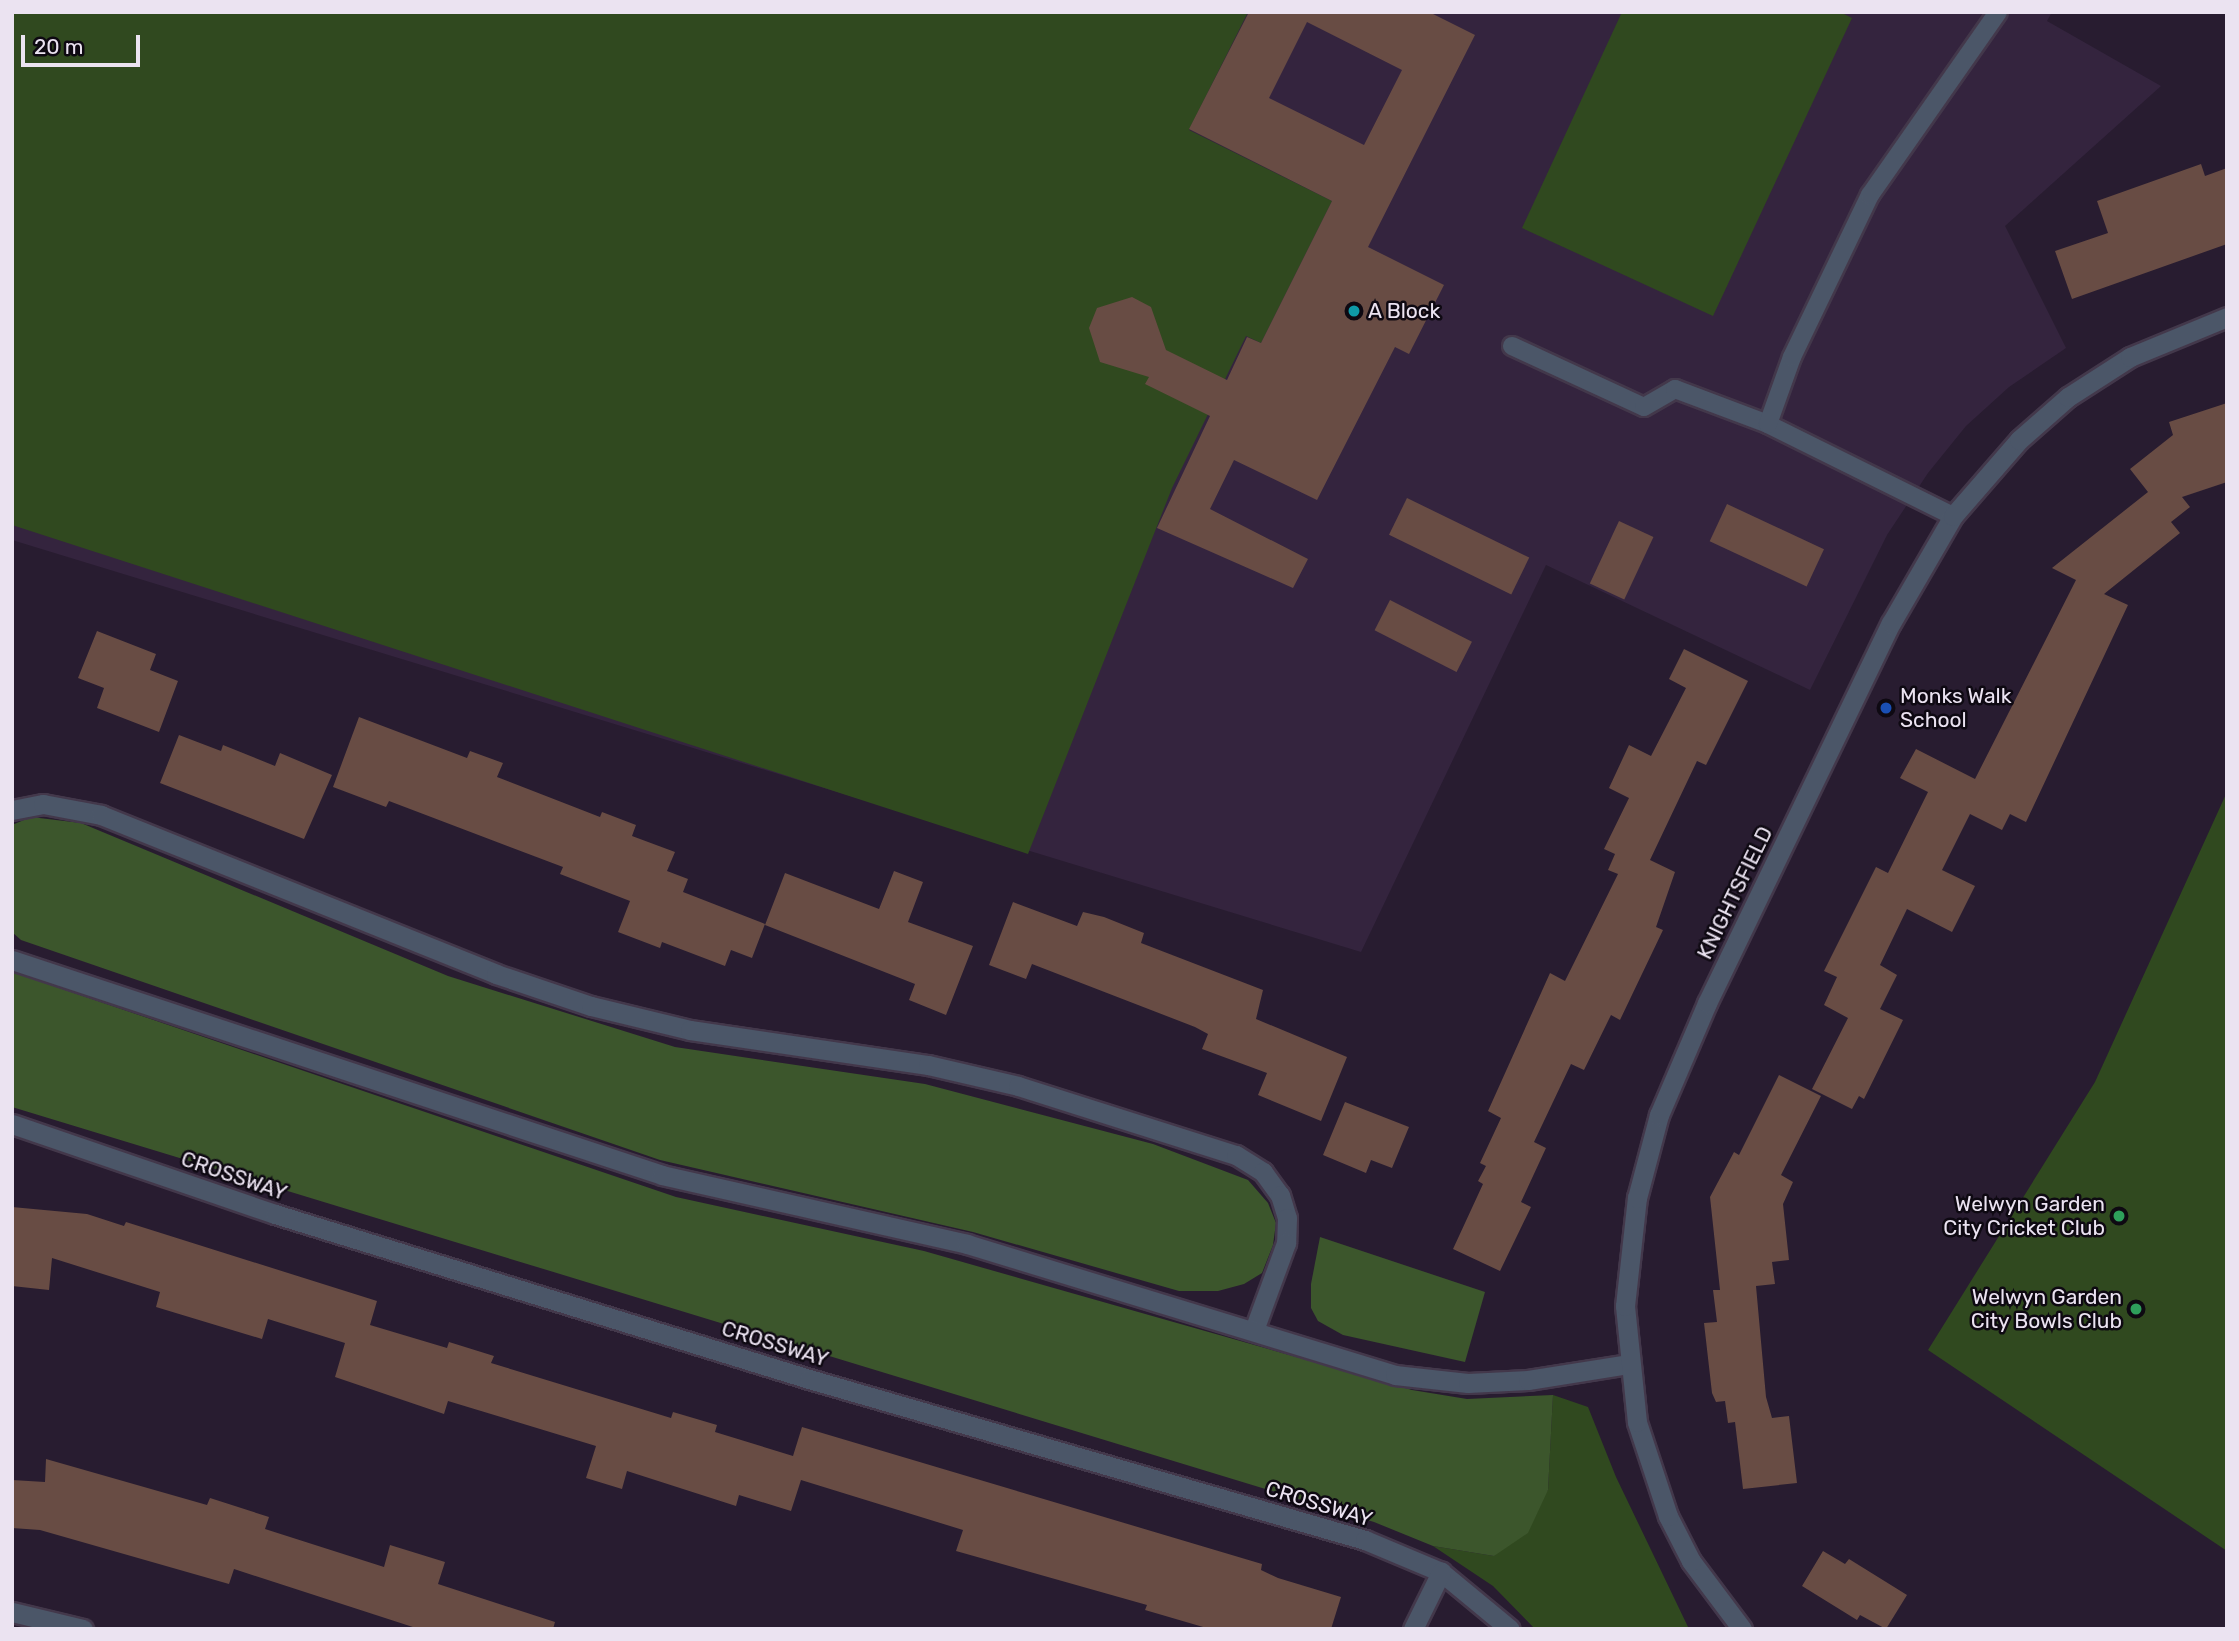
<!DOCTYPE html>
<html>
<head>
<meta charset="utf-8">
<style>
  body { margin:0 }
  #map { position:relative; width:2239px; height:1641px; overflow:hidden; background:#281c30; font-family:Rubik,sans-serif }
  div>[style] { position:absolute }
  .built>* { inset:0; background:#34243e }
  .green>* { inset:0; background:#30491f }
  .forest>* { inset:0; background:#3c562c }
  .building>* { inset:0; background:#684c44; transform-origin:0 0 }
  .roads { filter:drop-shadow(2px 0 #43384b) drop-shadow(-2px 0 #43384b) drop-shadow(0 2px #43384b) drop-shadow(0 -2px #43384b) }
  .service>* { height:18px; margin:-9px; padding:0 9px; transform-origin:9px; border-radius:9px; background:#4b5668 }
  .minor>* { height:19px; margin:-9.5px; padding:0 9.5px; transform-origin:9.5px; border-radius:9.5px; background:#4b5668 }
  .tertiary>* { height:19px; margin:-9.5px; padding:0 9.5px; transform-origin:9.5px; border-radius:9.5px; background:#4b5668 }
  .dots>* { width:19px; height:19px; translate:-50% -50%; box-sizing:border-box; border:4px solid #0e0912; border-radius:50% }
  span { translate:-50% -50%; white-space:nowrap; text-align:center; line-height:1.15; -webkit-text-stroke:5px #0e0912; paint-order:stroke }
  .poi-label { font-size:21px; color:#ebe3f1 }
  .left { translate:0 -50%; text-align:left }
  .right { translate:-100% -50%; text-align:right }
  .street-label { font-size:21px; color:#ebe3f1 }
  .frame { position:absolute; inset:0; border:14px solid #ebe3f1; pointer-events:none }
  .scale { position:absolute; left:21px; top:35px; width:119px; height:32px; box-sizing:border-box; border:4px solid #ebe3f1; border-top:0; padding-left:9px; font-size:21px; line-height:24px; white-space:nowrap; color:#ebe3f1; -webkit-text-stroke:5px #0e0912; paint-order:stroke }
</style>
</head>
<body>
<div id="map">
  <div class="built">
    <div style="clip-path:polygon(22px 12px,2052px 12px,2047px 21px,2161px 86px,2005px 226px,2066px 348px,2009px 387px,1966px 426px,1928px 473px,1887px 535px,1810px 690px,1546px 565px,1361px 952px,12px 540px,12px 22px)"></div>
  </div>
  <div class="green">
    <div style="clip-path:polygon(12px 12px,1248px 12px,1189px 130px,1332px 201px,1261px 343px,1246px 336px,1172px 488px,1028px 854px,12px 525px)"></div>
    <div style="clip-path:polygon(1622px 12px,1840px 12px,1852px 18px,1713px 316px,1522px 228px)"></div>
    <div style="clip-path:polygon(2227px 792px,2227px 1551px,1928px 1350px,2095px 1082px)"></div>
    <div style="clip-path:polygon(1553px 1395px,1588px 1407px,1616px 1477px,1689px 1629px,1535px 1629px,1493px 1586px,1433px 1546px,1494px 1556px,1548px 1490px)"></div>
  </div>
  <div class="forest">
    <div style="clip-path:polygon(31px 817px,81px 823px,448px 976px,675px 1047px,925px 1084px,1153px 1144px,1248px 1180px,1268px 1203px,1276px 1223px,1273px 1245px,1262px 1273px,1244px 1284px,1218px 1291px,1179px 1291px,973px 1232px,660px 1160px,21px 940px,12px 932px,12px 825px)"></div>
    <div style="clip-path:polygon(12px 972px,676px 1197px,924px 1251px,1412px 1390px,1467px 1399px,1553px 1395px,1548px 1490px,1528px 1533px,1494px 1556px,1433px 1546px,1374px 1522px,12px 1107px)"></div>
    <div style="clip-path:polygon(1320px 1237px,1485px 1292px,1465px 1362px,1343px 1335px,1318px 1321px,1311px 1308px,1311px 1284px)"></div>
  </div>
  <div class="building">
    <div style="clip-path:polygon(evenodd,1249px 12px,1429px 12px,1475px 35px,1368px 247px,1444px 285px,1409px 354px,1395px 347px,1317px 500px,1234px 460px,1210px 509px,1308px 559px,1293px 588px,1157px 528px,1210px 416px,1145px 384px,1149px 377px,1100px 362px,1089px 328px,1097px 308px,1132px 297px,1151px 307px,1166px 350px,1227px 380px,1247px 337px,1261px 343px,1332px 201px,1189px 129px,1249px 12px,1307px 22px,1402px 70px,1364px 145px,1269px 98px,1307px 22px)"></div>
    <div style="clip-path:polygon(2201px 164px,2205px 176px,2227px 168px,2227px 244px,2072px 299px,2055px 251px,2108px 233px,2097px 201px)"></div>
    <div style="clip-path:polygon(2227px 403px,2227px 482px,2182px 497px,2190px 507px,2171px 522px,2180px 533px,2104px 594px,2128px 605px,2026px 822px,2010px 814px,2002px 830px,1970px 814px,1942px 870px,1975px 886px,1952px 932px,1907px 909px,1880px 965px,1897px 975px,1880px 1009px,1903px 1020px,1864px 1099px,1859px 1096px,1852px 1109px,1812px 1089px,1848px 1018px,1824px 1005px,1837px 977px,1824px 971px,1876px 867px,1888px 873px,1928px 792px,1900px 778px,1916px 749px,1975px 779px,2076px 580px,2052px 568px,2148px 492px,2130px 469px,2173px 435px,2169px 422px)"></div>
    <div style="left:1407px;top:498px;width:136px;height:41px;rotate:26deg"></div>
    <div style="left:1727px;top:504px;width:107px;height:41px;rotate:25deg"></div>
    <div style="left:1619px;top:521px;width:38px;height:69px;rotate:25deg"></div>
    <div style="left:1390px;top:600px;width:92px;height:34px;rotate:27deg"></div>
    <div style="clip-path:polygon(97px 631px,156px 654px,150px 670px,178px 681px,159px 732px,97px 708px,104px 688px,78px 678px)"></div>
    <div style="clip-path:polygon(1684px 649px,1748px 681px,1706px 765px,1697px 761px,1650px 860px,1675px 872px,1656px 927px,1663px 930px,1620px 1020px,1611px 1015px,1584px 1070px,1571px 1064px,1534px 1142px,1546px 1148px,1521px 1202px,1531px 1207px,1500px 1271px,1453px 1249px,1483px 1184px,1478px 1181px,1486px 1166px,1480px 1163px,1501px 1118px,1488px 1111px,1550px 973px,1565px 981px,1618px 874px,1608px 870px,1615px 854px,1604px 849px,1629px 798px,1609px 788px,1629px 745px,1651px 756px,1686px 688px,1669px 679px)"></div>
    <div style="clip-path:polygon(359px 717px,467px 758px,470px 751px,503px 763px,497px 777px,600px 817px,602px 812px,636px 825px,632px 836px,675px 852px,667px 871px,688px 879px,683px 892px,765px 924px,752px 958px,731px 950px,725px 966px,662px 942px,660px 948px,618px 932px,630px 901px,560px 874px,563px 867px,389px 801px,386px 807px,333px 787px)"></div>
    <div style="clip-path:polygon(179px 735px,221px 751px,223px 745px,275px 766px,280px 753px,332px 775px,304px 839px,160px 783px)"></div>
    <div style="clip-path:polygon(894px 871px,923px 882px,908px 922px,973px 946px,946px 1015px,909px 1000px,915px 984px,765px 925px,785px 873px,879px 909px)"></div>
    <div style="clip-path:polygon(1013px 902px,1077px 926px,1083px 912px,1104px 917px,1144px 933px,1141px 943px,1263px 990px,1256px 1019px,1347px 1057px,1321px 1121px,1258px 1095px,1267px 1073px,1202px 1049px,1208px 1034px,1195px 1027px,1032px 964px,1026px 979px,989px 965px)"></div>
    <div style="clip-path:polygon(1779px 1075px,1821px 1096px,1781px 1175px,1793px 1182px,1783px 1204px,1789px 1260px,1772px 1262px,1775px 1284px,1756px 1286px,1766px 1397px,1772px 1418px,1789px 1416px,1797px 1483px,1743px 1489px,1735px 1422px,1728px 1423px,1725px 1401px,1716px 1402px,1712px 1393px,1704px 1323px,1717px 1322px,1713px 1290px,1720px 1290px,1710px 1197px,1734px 1152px,1739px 1155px)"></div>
    <div style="clip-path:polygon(1345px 1102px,1409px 1127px,1392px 1168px,1371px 1160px,1366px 1173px,1323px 1155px)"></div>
    <div style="clip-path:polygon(12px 1207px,87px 1214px,124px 1226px,126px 1222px,377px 1301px,370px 1325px,447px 1348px,449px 1342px,494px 1356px,491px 1363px,671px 1418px,673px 1412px,717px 1425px,715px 1432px,793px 1456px,802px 1427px,1262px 1564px,1261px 1570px,1278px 1578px,1341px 1597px,1331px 1629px,1210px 1629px,1145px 1610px,1147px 1605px,956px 1551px,963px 1530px,801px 1480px,791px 1511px,739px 1495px,736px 1506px,627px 1471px,622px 1489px,586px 1478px,596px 1446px,448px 1401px,444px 1414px,335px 1377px,345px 1343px,268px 1319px,262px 1339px,156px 1307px,160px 1292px,52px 1258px,49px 1290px,12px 1286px)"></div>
    <div style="clip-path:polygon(46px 1459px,207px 1505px,210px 1498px,269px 1517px,265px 1529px,384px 1567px,390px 1545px,445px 1562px,438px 1584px,555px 1622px,553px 1629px,419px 1629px,234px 1569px,229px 1584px,40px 1530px,12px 1528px,12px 1480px,45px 1482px)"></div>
    <div style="clip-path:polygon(1823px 1551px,1845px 1564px,1849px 1559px,1907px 1595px,1886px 1629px,1860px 1615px,1857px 1620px,1802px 1586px)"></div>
  </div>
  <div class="roads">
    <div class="service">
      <div style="left:1512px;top:346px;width:145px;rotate:24.8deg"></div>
      <div style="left:1644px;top:407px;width:36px;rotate:-30deg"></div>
      <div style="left:1675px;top:389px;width:99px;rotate:20.6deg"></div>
      <div style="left:1953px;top:516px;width:207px;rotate:-153.6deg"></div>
      <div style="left:1768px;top:424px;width:71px;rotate:-70.3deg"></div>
      <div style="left:1792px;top:357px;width:180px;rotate:-64.3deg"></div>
      <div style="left:1870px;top:195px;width:223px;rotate:-55deg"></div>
    </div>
    <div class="minor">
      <div style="left:12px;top:810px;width:32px;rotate:-11deg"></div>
      <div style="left:43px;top:804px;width:59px;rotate:10.7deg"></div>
      <div style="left:101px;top:815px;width:426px;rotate:21.9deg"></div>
      <div style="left:496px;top:974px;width:100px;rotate:18.6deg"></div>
      <div style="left:591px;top:1006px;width:102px;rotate:13.6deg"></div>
      <div style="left:690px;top:1030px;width:241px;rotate:8.4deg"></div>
      <div style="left:928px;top:1065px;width:92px;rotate:13.1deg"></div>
      <div style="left:1018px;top:1086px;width:229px;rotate:17.6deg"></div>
      <div style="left:1236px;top:1155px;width:32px;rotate:32deg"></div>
      <div style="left:1263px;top:1172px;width:29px;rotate:54deg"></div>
      <div style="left:1280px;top:1195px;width:24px;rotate:73deg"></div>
      <div style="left:1287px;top:1218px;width:25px;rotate:92deg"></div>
      <div style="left:1286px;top:1243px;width:93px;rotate:110.2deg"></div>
      <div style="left:12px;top:960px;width:685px;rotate:18.3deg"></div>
      <div style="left:662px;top:1175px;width:313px;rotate:12.7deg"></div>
      <div style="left:967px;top:1244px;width:448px;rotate:17deg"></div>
      <div style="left:1395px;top:1375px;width:73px;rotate:6.3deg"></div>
      <div style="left:1468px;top:1383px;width:60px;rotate:-2.9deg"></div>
      <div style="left:1528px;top:1380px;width:101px;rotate:-9.1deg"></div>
      <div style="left:12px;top:1124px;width:278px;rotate:18.9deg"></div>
      <div style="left:275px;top:1214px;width:559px;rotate:17.17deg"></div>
      <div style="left:809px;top:1379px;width:579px;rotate:16.15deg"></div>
      <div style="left:1365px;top:1540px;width:82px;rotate:22.8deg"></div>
      <div style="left:1441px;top:1572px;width:89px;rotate:39.6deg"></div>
      <div style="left:12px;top:1612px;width:73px;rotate:13.5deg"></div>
      <div style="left:1413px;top:1629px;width:64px;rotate:-63.8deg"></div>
    </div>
    <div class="tertiary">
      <div style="left:1742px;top:1629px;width:85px;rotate:-126.9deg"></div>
      <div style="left:1691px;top:1561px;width:51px;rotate:-117.1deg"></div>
      <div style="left:1668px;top:1516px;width:99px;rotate:-108.3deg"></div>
      <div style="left:1637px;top:1422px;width:117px;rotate:-95.9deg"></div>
      <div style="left:1625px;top:1306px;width:109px;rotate:-83.7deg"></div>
      <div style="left:1637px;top:1198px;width:86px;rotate:-75.2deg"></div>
      <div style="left:1659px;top:1115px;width:122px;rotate:-66.8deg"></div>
      <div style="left:1707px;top:1003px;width:422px;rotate:-64.2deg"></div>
      <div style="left:1891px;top:623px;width:124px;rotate:-59.9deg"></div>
      <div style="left:1953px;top:516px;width:101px;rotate:-49deg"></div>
      <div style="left:2019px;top:440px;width:65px;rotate:-41.3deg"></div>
      <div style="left:2068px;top:397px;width:74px;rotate:-32.8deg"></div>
      <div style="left:2130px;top:357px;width:105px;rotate:-22.4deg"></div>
    </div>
  </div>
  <div class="dots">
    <div style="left:1354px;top:311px;background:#0f9aa8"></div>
    <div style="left:1886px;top:708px;background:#1a4fb4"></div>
    <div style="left:2119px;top:1216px;background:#2e9e5b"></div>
    <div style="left:2136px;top:1309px;background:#2e9e5b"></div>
  </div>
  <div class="poi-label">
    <span class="left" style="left:1368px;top:311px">A Block</span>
    <span class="left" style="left:1900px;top:708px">Monks Walk<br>School</span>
    <span class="right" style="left:2105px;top:1216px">Welwyn Garden<br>City Cricket Club</span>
    <span class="right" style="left:2122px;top:1309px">Welwyn Garden<br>City Bowls Club</span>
  </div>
  <div class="street-label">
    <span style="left:1735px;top:893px;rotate:-64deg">KNIGHTSFIELD</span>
    <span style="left:234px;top:1176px;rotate:19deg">CROSSWAY</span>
    <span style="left:775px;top:1344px;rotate:17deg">CROSSWAY</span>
    <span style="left:1319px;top:1504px;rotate:17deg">CROSSWAY</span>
  </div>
  <div class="frame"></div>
  <div class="scale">20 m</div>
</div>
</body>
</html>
